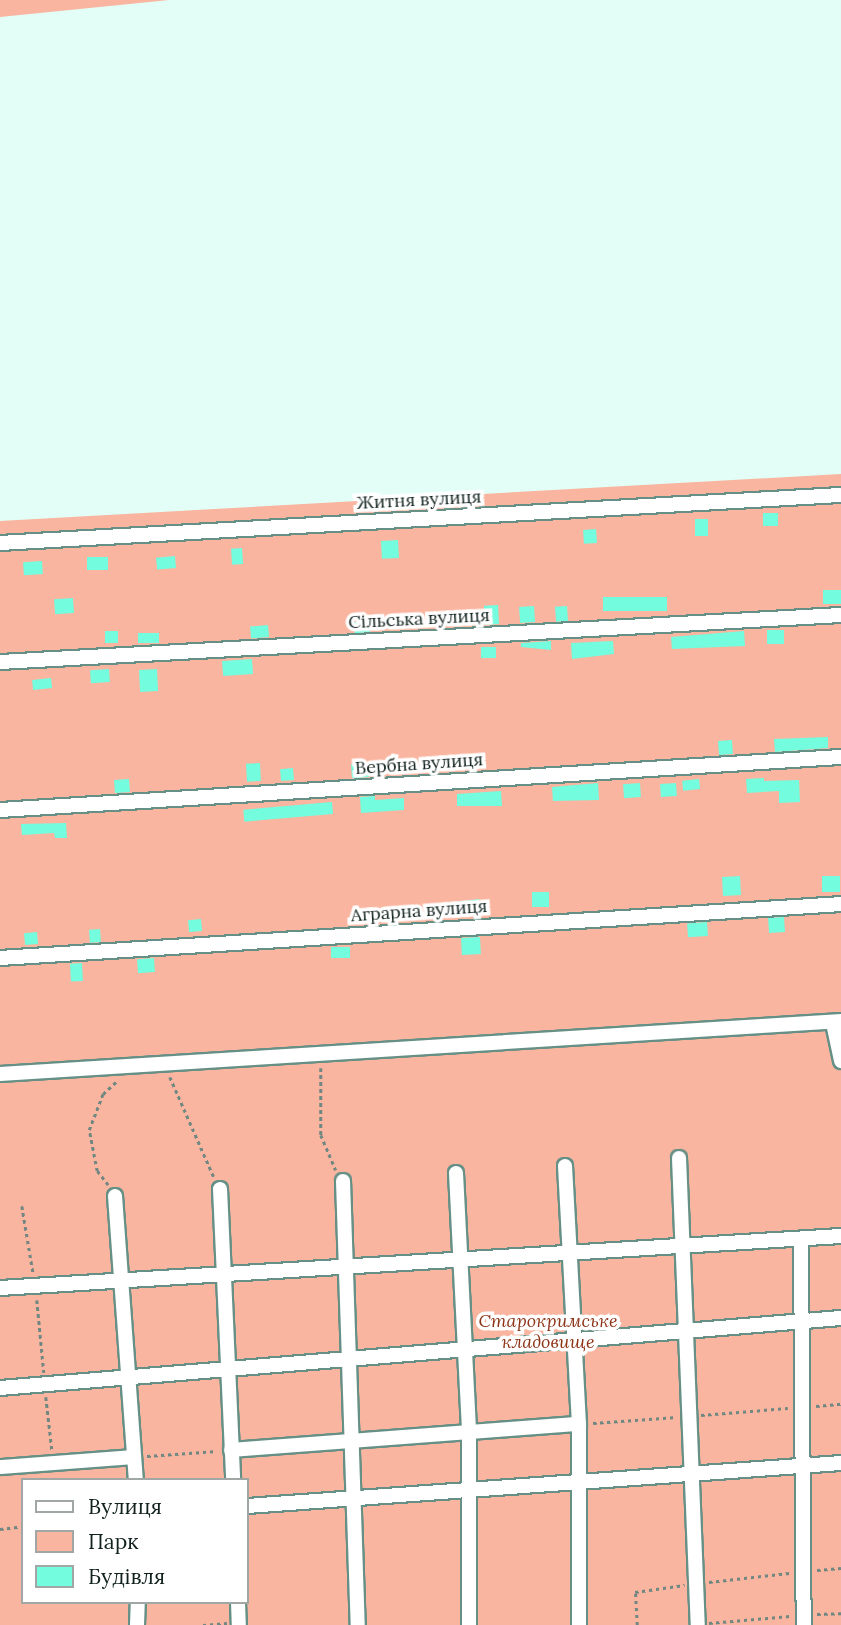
<!DOCTYPE html>
<html>
<head>
<meta charset="utf-8">
<style>
  body { margin:0 }
  #map { position:relative; width:841px; height:1625px; overflow:hidden; background:#e3fef6; font-family:Lora,serif }
  div>[style] { position:absolute }
  .green>* { inset:0; background:#f9b5a0 }
  .building>* { inset:0; background:#73fcdd; transform-origin:0 0 }
  .path>* { height:2.5px; margin-top:-1.25px; transform-origin:0; background:repeating-linear-gradient(90deg,#718781 0 3.5px,transparent 0 7px) }
  .roads { filter:drop-shadow(2px 0 #669085) drop-shadow(-2px 0 #669085) drop-shadow(0 2px #669085) drop-shadow(0 -2px #669085) }
  .minor>* { height:14px; margin:-7px; padding:0 7px; transform-origin:7px; border-radius:7px; background:#fff }
  span { translate:-50% -50%; white-space:nowrap; text-align:center; line-height:1.15; -webkit-text-stroke:7px #fff; paint-order:stroke }
  .street-label { font-size:18px; color:#11221e }
  .park-label { font-size:18px; color:#8d3518; font-style:italic }
  .legend { position:absolute; left:21px; top:1478px; width:228px; height:126px; box-sizing:border-box; background:#fff; border:2px solid #a0a7a5; margin:0; padding:9px 12px; list-style:none; font-size:21px; color:#11221e }
  .legend li { display:flex; align-items:center; gap:14px; height:35px }
  .legend b { width:35px; border:2px solid #a0a7a5 }
</style>
</head>
<body>
<div id="map">
  <div class="green">
    <div style="clip-path:polygon(0 0,169px 0,0 17px)"></div>
    <div style="clip-path:polygon(evenodd,841px 474px,841px 1625px,0 1625px,0 521px,841px 474px,23px 1480px,247px 1480px,247px 1602px,23px 1602px,23px 1480px)"></div>
  </div>
  <div class="building">
    <div style="left:778px;top:513px;width:13px;height:15px;rotate:90deg"></div>
    <div style="left:695px;top:519px;width:13px;height:17px"></div>
    <div style="left:596px;top:529px;width:14px;height:13px;rotate:86deg"></div>
    <div style="left:398px;top:540px;width:18px;height:17px;rotate:87deg"></div>
    <div style="left:242px;top:548px;width:16px;height:11px;rotate:86deg"></div>
    <div style="left:175px;top:556px;width:12px;height:19px;rotate:85deg"></div>
    <div style="left:108px;top:557px;width:13px;height:21px;rotate:90deg"></div>
    <div style="left:42px;top:561px;width:13px;height:19px;rotate:86deg"></div>
    <div style="left:841px;top:590px;width:14px;height:18px;rotate:90deg"></div>
    <div style="left:667px;top:597px;width:14px;height:64px;rotate:90deg"></div>
    <div style="left:73px;top:598px;width:15px;height:19px;rotate:86deg"></div>
    <div style="left:498px;top:605px;width:19px;height:14px;rotate:87deg"></div>
    <div style="left:534px;top:606px;width:16px;height:15px;rotate:86deg"></div>
    <div style="left:567px;top:606px;width:15px;height:12px;rotate:86deg"></div>
    <div style="left:369px;top:621px;width:11px;height:15px;rotate:85deg"></div>
    <div style="left:268px;top:625px;width:12px;height:18px;rotate:85deg"></div>
    <div style="left:784px;top:630px;width:14px;height:17px;rotate:90deg"></div>
    <div style="left:118px;top:631px;width:12px;height:13px;rotate:90deg"></div>
    <div style="clip-path:polygon(744px 631px,745px 646px,672px 649px,671px 637px)"></div>
    <div style="left:159px;top:633px;width:10px;height:21px;rotate:90deg"></div>
    <div style="clip-path:polygon(551px 641px,551px 650px,521px 647px,521px 643px)"></div>
    <div style="clip-path:polygon(613px 641px,614px 654px,572px 659px,571px 643px)"></div>
    <div style="left:496px;top:647px;width:11px;height:15px;rotate:90deg"></div>
    <div style="left:252px;top:659px;width:15px;height:30px;rotate:86deg"></div>
    <div style="left:109px;top:669px;width:13px;height:19px;rotate:86deg"></div>
    <div style="left:157px;top:669px;width:22px;height:18px;rotate:87deg"></div>
    <div style="left:51px;top:678px;width:10px;height:19px;rotate:84deg"></div>
    <div style="clip-path:polygon(828px 737px,828px 748px,775px 752px,774px 739px)"></div>
    <div style="left:732px;top:740px;width:14px;height:14px;rotate:86deg"></div>
    <div style="left:434px;top:759px;width:11px;height:10px;rotate:85deg"></div>
    <div style="left:260px;top:763px;width:18px;height:14px;rotate:87deg"></div>
    <div style="left:368px;top:763px;width:14px;height:17px;rotate:86deg"></div>
    <div style="left:293px;top:768px;width:12px;height:13px;rotate:85deg"></div>
    <div style="clip-path:polygon(764px 778px,764px 781px,799px 780px,800px 802px,779px 803px,779px 791px,747px 793px,746px 779px)"></div>
    <div style="left:129px;top:779px;width:13px;height:15px;rotate:86deg"></div>
    <div style="left:699px;top:779px;width:10px;height:17px;rotate:84deg"></div>
    <div style="clip-path:polygon(598px 783px,599px 800px,553px 801px,552px 787px)"></div>
    <div style="left:640px;top:783px;width:14px;height:17px;rotate:86deg"></div>
    <div style="left:676px;top:783px;width:13px;height:16px;rotate:86deg"></div>
    <div style="clip-path:polygon(501px 791px,502px 806px,457px 806px,457px 794px)"></div>
    <div style="clip-path:polygon(375px 796px,375px 800px,404px 798px,404px 810px,361px 813px,360px 797px)"></div>
    <div style="left:332px;top:802px;width:12px;height:89px;rotate:85deg"></div>
    <div style="clip-path:polygon(66px 823px,67px 838px,55px 838px,54px 833px,22px 835px,21px 824px)"></div>
    <div style="left:740px;top:876px;width:19px;height:18px;rotate:87deg"></div>
    <div style="left:822px;top:876px;width:18px;height:16px"></div>
    <div style="left:549px;top:892px;width:15px;height:17px;rotate:90deg"></div>
    <div style="clip-path:polygon(479px 899px,480px 914px,427px 916px,426px 906px)"></div>
    <div style="left:784px;top:917px;width:15px;height:16px;rotate:86deg"></div>
    <div style="left:201px;top:919px;width:12px;height:13px;rotate:85deg"></div>
    <div style="left:707px;top:922px;width:14px;height:20px;rotate:86deg"></div>
    <div style="left:100px;top:929px;width:13px;height:11px;rotate:86deg"></div>
    <div style="left:37px;top:932px;width:12px;height:13px;rotate:85deg"></div>
    <div style="left:480px;top:937px;width:17px;height:19px;rotate:87deg"></div>
    <div style="left:350px;top:947px;width:11px;height:19px;rotate:90deg"></div>
    <div style="left:154px;top:958px;width:14px;height:17px;rotate:86deg"></div>
    <div style="left:82px;top:963px;width:18px;height:12px;rotate:87deg"></div>
  </div>
  <div class="path">
    <div style="left:321px;top:1068px;width:67px;rotate:90deg"></div>
    <div style="left:321px;top:1135px;width:38px;rotate:67deg"></div>
    <div style="left:170px;top:1077px;width:109px;rotate:66.3deg"></div>
    <div style="left:108px;top:1185px;width:18px;rotate:-128deg"></div>
    <div style="left:97px;top:1171px;width:42px;rotate:-101deg"></div>
    <div style="left:89px;top:1130px;width:39px;rotate:-69deg"></div>
    <div style="left:103px;top:1094px;width:21px;rotate:-43deg"></div>
    <div style="left:22px;top:1206px;width:67px;rotate:80.5deg"></div>
    <div style="left:37px;top:1300px;width:73px;rotate:84.5deg"></div>
    <div style="left:46px;top:1397px;width:53px;rotate:83.5deg"></div>
    <div style="left:816px;top:1406px;width:25px;rotate:-5deg"></div>
    <div style="left:701px;top:1415px;width:87px;rotate:-4.6deg"></div>
    <div style="left:593px;top:1423px;width:84px;rotate:-4.1deg"></div>
    <div style="left:147px;top:1456px;width:70px;rotate:-4.1deg"></div>
    <div style="left:0;top:1529px;width:23px;rotate:-7deg"></div>
    <div style="left:817px;top:1570px;width:24px;rotate:-5deg"></div>
    <div style="left:709px;top:1582px;width:81px;rotate:-6.4deg"></div>
    <div style="left:817px;top:1614px;width:24px;rotate:-2deg"></div>
    <div style="left:709px;top:1623px;width:81px;rotate:-4.9deg"></div>
    <div style="left:203px;top:1625px;width:24px;rotate:-5deg"></div>
    <div style="left:637px;top:1625px;width:33px;rotate:-93deg"></div>
    <div style="left:635px;top:1592px;width:50px;rotate:-8deg"></div>
  </div>
  <div class="roads">
    <div class="minor">
      <div style="left:0;top:543px;width:842px;rotate:-3.27deg"></div>
      <div style="left:0;top:662px;width:842px;rotate:-3.2deg"></div>
      <div style="left:0;top:810px;width:843px;rotate:-3.61deg"></div>
      <div style="left:0;top:958px;width:843px;rotate:-3.67deg"></div>
      <div style="left:833px;top:1023px;width:39px;rotate:78deg"></div>
      <div style="left:0;top:1074px;width:843px;rotate:-3.61deg"></div>
      <div style="left:679px;top:1158px;width:467px;rotate:87.7deg"></div>
      <div style="left:565px;top:1166px;width:258px;rotate:86.9deg"></div>
      <div style="left:579px;top:1424px;width:201px;rotate:90deg"></div>
      <div style="left:456px;top:1173px;width:259px;rotate:87.1deg"></div>
      <div style="left:469px;top:1432px;width:193px;rotate:90deg"></div>
      <div style="left:343px;top:1181px;width:444px;rotate:88.1deg"></div>
      <div style="left:220px;top:1189px;width:291px;rotate:87.4deg"></div>
      <div style="left:115px;top:1196px;width:285px;rotate:85.8deg"></div>
      <div style="left:801px;top:1239px;width:386px;rotate:89.6deg"></div>
      <div style="left:0;top:1288px;width:843px;rotate:-3.54deg"></div>
      <div style="left:0;top:1388px;width:844px;rotate:-4.76deg"></div>
      <div style="left:231px;top:1450px;width:349px;rotate:-4.3deg"></div>
      <div style="left:0;top:1467px;width:134px;rotate:-4.3deg"></div>
      <div style="left:247px;top:1506px;width:596px;rotate:-4.14deg"></div>
      <div style="left:238px;top:1602px;width:23px;rotate:88deg"></div>
      <div style="left:137px;top:1625px;width:23px;rotate:-88deg"></div>
    </div>
  </div>
  <div class="street-label">
    <span style="left:419px;top:500px;rotate:-3deg">Житня вулиця</span>
    <span style="left:419px;top:619px;rotate:-3deg">Сільська вулиця</span>
    <span style="left:419px;top:764px;rotate:-4deg">Вербна вулиця</span>
    <span style="left:419px;top:911px;rotate:-4deg">Аграрна вулиця</span>
  </div>
  <div class="park-label">
    <span style="left:548px;top:1332px">Старокримське<br>кладовище</span>
  </div>
  <ul class="legend">
  <li><b style="height:9px;background:#fff"></b>Вулиця</li>
  <li><b style="height:19px;background:#f9b5a0"></b>Парк</li>
  <li><b style="height:19px;background:#73fcdd"></b>Будівля</li>
  </ul>
</div>
</body>
</html>
